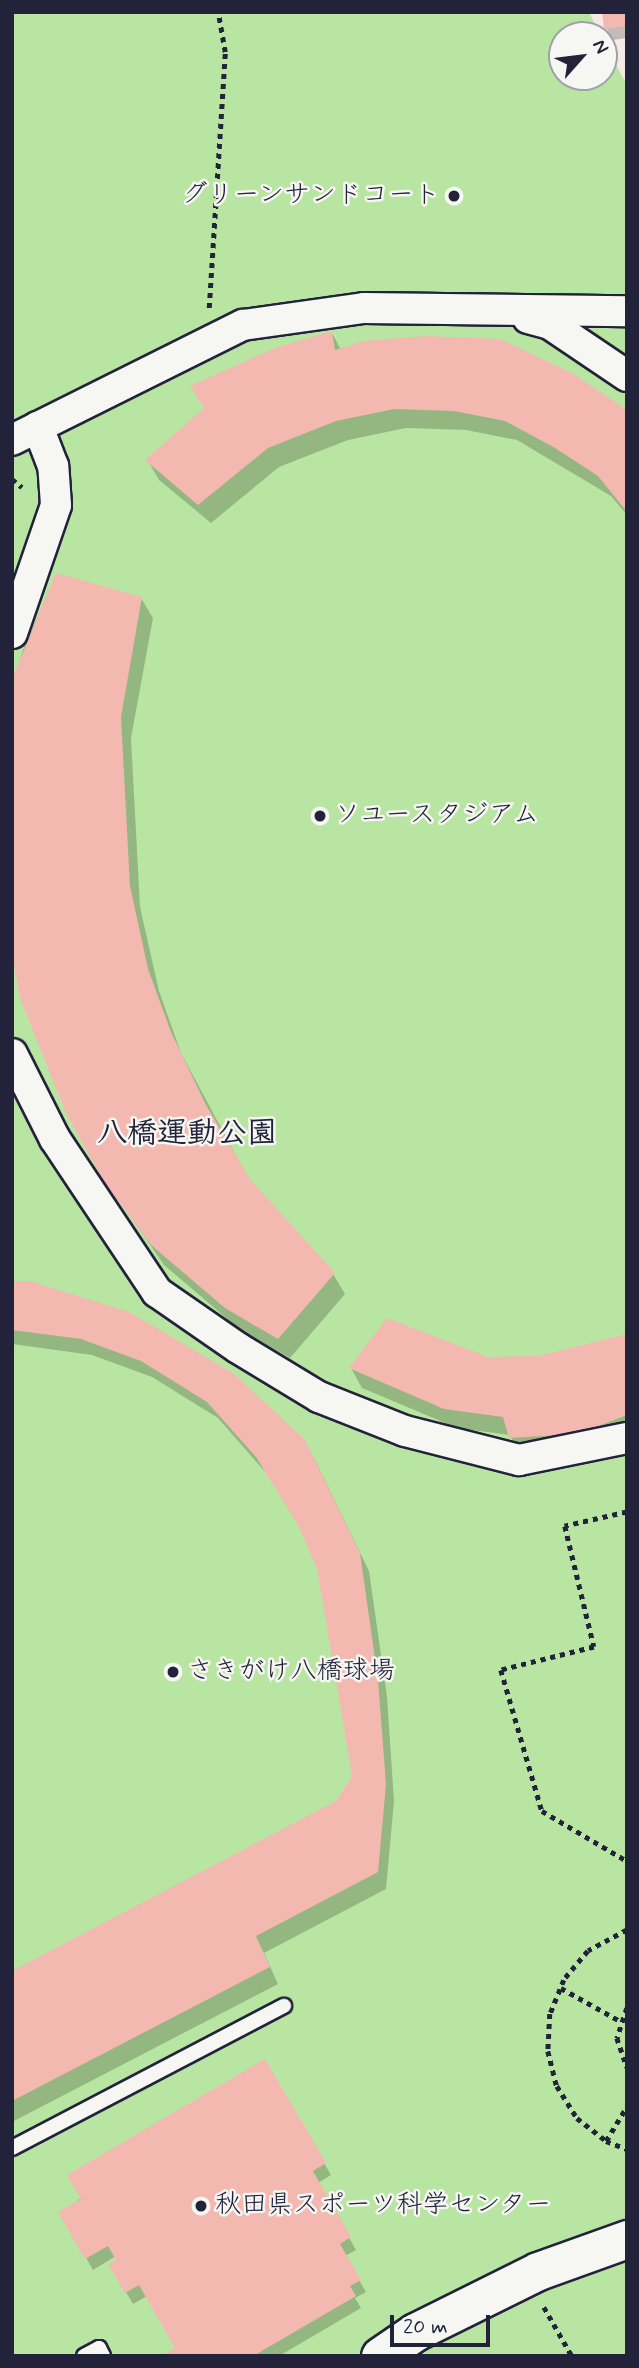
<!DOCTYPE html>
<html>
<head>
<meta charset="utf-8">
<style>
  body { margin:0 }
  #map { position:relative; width:639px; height:2368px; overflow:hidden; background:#f5eae5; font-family:Mynerve,"Klee One",sans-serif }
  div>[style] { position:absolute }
  .green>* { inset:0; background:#b9e5a2 }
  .shadow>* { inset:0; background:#0003 }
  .building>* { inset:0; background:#f3b8b0 }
  .path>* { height:4.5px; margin-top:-2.25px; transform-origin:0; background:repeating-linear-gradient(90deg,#22223b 0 5px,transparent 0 10px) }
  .roads { filter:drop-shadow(2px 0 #22223b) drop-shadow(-2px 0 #22223b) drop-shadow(0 2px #22223b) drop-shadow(0 -2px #22223b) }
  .service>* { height:14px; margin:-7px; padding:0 7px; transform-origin:7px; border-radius:7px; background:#f6f6f2 }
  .minor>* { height:30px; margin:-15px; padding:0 15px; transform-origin:15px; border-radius:15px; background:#f6f6f2 }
  .tertiary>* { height:37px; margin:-18.5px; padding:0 18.5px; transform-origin:18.5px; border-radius:18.5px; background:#f6f6f2 }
  .dots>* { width:19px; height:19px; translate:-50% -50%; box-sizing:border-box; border:4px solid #f6f6f2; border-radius:50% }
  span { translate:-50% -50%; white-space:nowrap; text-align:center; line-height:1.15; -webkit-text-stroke:5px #f6f6f2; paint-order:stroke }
  .poi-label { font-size:26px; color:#22223b }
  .right { translate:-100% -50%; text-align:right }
  .left { translate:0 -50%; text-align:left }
  .quarter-label { font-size:30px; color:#22223b; font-weight:700 }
  .frame { position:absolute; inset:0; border:14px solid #22223b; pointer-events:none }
  .north { position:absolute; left:548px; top:21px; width:70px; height:70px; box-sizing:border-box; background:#f6f6f2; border:2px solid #a1a1a9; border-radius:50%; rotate:62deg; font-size:19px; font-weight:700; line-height:28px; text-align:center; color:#22223b }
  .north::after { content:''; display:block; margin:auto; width:24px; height:32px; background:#22223b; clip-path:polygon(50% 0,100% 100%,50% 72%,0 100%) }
  .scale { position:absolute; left:390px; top:2315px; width:100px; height:32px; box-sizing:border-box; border:4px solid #22223b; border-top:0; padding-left:9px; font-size:21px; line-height:24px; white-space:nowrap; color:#22223b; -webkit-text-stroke:5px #f6f6f2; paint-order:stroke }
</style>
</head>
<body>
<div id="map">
  <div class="green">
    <div style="clip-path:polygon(12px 12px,589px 12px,600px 35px,562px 35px,562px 77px,604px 77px,604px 43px,627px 85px,627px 2356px,12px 2356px)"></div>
  </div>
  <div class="shadow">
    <div style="clip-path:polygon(627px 12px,627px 38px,613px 40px,606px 28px)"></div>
    <div style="clip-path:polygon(332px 333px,341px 350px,627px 412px,627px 515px,611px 496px,517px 440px,466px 430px,406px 428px,348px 440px,279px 467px,211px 523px,159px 480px,148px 461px)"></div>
    <div style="clip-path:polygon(57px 575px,141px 598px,153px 618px,131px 738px,140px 907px,159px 991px,181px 1053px,249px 1180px,333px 1274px,345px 1294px,290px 1358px,238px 1328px,164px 1265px,105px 1179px,12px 685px,24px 647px)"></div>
    <div style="clip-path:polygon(12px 1282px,314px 1458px,369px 1571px,387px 1697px,394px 1801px,386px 1889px,264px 1953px,278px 1984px,12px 2122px,12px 1973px,337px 1802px,353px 1777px,319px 1567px,300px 1527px,267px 1474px,218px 1418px,152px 1377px,92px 1355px,12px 1344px)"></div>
    <div style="clip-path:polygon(627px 1336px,627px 1440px,522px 1457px,510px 1435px,457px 1428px,362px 1388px,351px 1368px,539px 1358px)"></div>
    <div style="clip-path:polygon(264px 2061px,331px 2175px,318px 2183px,356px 2250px,345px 2256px,366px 2292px,355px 2298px,361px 2308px,279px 2356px,167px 2356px,177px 2348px,147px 2296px,133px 2304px,110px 2265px,118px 2260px,116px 2256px,93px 2270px,61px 2213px)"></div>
  </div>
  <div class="building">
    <div style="clip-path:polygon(602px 12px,627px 12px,627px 26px,604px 29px)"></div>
    <div style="clip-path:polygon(332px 331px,335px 350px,363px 341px,425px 336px,500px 339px,572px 373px,627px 410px,627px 512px,598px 476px,555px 448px,505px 421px,454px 411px,394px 409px,336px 421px,268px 448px,198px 505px,145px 460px,204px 408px,190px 386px,275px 348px)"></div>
    <div style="clip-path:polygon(56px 573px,142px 597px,121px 717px,130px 886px,148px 969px,171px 1032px,206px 1105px,250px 1179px,335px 1273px,278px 1339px,225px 1308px,151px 1245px,103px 1180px,66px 1113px,20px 998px,12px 954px,12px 679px)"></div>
    <div style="clip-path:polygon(12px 1281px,30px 1281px,129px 1312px,233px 1373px,305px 1440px,360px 1553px,378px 1680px,386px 1784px,378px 1872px,256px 1936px,270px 1967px,12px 2101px,12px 1971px,336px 1801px,352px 1776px,317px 1568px,297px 1523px,256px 1457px,207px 1402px,141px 1361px,81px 1339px,12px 1330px)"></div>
    <div style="clip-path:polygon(387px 1318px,488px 1357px,538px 1356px,627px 1334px,627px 1415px,578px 1434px,509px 1438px,503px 1417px,444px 1409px,349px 1368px)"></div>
    <div style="clip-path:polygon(265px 2059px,326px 2163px,313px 2171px,351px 2237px,340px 2244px,361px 2280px,350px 2286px,356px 2296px,253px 2356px,162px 2356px,175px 2348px,139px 2285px,125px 2293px,108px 2264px,116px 2260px,108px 2246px,85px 2259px,58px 2212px,81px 2199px,67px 2175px)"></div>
  </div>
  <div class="path">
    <div style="left:209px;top:308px;width:256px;rotate:-86.4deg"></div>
    <div style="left:225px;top:52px;width:41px;rotate:-99.9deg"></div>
    <div style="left:12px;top:479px;width:13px;rotate:39deg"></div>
    <div style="left:627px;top:1512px;width:64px;rotate:167.3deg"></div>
    <div style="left:565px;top:1526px;width:124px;rotate:76.5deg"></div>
    <div style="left:594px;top:1647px;width:96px;rotate:166.1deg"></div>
    <div style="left:501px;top:1670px;width:147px;rotate:73.8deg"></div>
    <div style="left:542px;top:1811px;width:99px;rotate:30.5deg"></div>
    <div style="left:627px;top:1930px;width:44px;rotate:151.7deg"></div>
    <div style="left:588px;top:1951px;width:38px;rotate:130deg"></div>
    <div style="left:564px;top:1980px;width:37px;rotate:112deg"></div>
    <div style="left:550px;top:2014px;width:37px;rotate:93deg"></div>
    <div style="left:548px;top:2051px;width:36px;rotate:76deg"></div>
    <div style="left:557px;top:2086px;width:38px;rotate:58deg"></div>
    <div style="left:577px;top:2118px;width:37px;rotate:38deg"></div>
    <div style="left:606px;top:2141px;width:22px;rotate:21deg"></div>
    <div style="left:561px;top:1988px;width:68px;rotate:29.2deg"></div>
    <div style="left:627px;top:2008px;width:32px;rotate:108deg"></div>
    <div style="left:617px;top:2038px;width:31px;rotate:71deg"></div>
    <div style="left:606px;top:2141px;width:41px;rotate:-59deg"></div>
    <div style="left:544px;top:2307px;width:56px;rotate:60.3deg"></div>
  </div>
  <div class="roads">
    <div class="service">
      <div style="left:12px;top:2148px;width:307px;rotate:-27.6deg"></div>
      <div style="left:84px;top:2356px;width:17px;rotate:-28deg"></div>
      <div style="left:99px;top:2348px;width:9px;rotate:63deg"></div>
    </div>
    <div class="minor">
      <div style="left:528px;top:318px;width:23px;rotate:15deg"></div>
      <div style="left:550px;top:324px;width:93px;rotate:34deg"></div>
      <div style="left:12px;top:440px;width:258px;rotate:-26.5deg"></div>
      <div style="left:243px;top:325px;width:122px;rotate:-8deg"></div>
      <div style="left:364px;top:308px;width:263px;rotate:0.7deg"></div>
      <div style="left:12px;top:633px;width:135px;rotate:-71deg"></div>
      <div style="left:56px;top:505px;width:39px;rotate:-94deg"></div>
      <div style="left:53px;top:466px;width:42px;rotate:-111deg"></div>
      <div style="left:12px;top:1054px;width:95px;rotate:63.2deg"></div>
      <div style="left:55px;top:1139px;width:184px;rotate:56.3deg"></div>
      <div style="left:157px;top:1292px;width:98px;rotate:34.7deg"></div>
      <div style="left:238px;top:1348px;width:95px;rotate:31.2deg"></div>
      <div style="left:319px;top:1397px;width:92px;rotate:21.6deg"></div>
      <div style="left:405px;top:1431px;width:118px;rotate:14.3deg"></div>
      <div style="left:519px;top:1460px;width:110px;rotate:-11.5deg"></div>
    </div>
    <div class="tertiary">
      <div style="left:380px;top:2356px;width:42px;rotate:-34.4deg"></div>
      <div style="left:415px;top:2332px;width:137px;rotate:-26.4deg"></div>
      <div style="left:538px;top:2271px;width:95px;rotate:-19.8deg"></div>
    </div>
  </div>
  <div class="dots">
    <div style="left:454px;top:196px;background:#22223b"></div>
    <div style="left:320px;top:816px;background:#22223b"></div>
    <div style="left:173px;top:1672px;background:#22223b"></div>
    <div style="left:201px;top:2206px;background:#22223b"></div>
  </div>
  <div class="poi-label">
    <span class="right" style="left:440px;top:196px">グリーンサンドコート</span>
    <span class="left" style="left:334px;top:816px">ソユースタジアム</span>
    <span class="left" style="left:187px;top:1672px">さきがけ八橋球場</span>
    <span class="left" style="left:215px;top:2206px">秋田県スポーツ科学センター</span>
  </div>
  <div class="quarter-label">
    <span style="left:187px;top:1134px">八橋運動公園</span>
  </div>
  <div class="frame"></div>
  <div class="north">N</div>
  <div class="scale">20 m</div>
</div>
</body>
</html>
